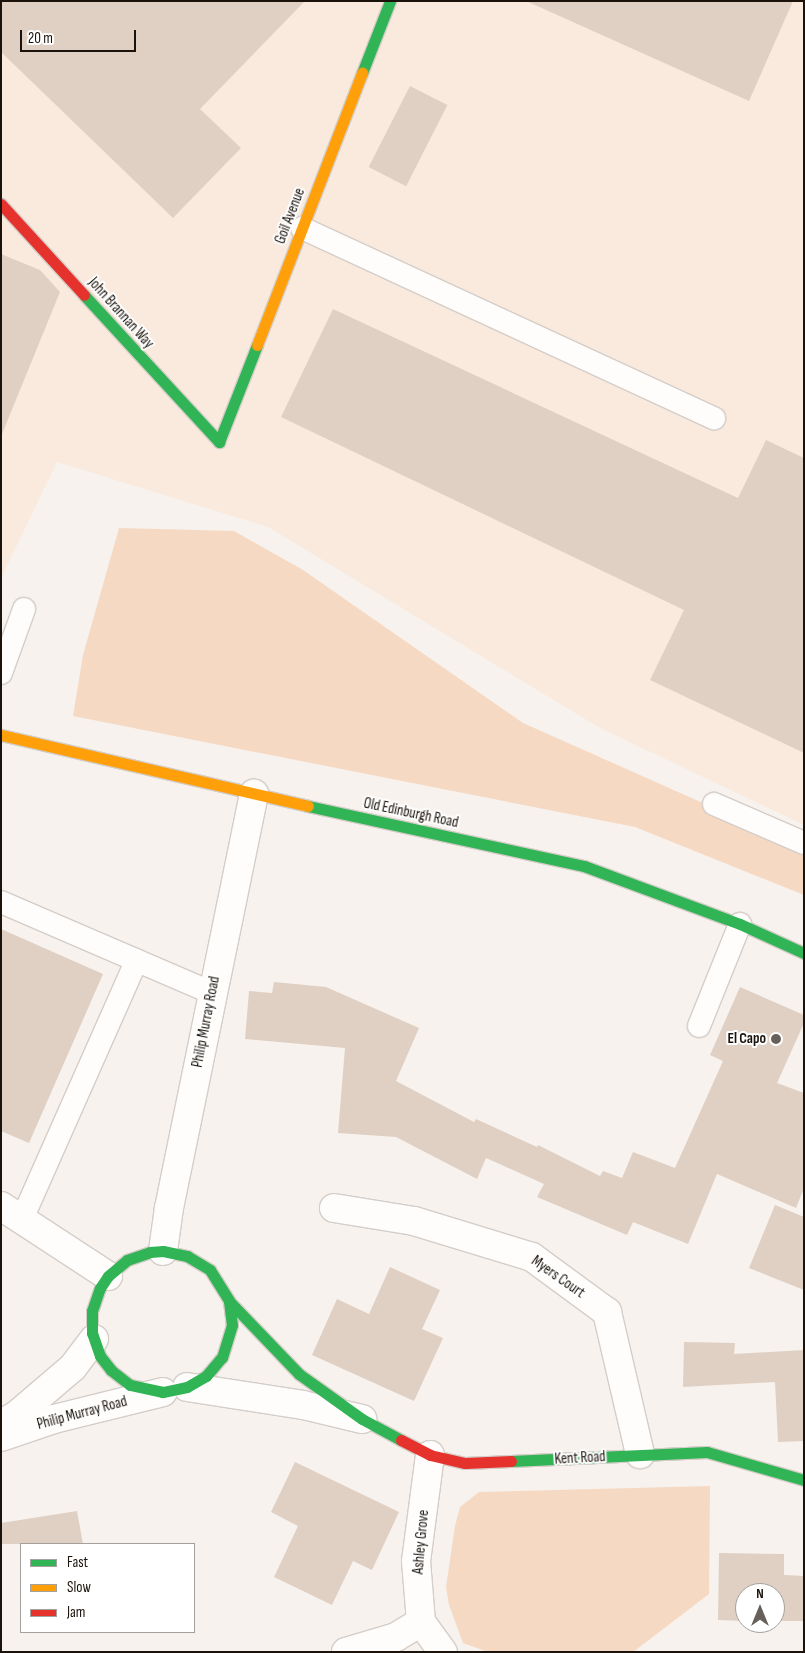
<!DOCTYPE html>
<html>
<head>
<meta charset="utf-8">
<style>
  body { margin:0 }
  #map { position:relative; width:805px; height:1653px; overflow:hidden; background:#f7f2ed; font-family:"Sofia Sans Condensed",sans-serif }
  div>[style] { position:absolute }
  .built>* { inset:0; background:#faeadd }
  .green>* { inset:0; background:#f6d9c3 }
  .building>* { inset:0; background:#e0d0c3; transform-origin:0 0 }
  .roads { filter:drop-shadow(1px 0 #d4cdc8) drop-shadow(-1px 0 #d4cdc8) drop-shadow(0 1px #d4cdc8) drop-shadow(0 -1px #d4cdc8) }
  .lane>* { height:22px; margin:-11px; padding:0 11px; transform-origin:11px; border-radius:11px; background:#fefdfc }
  .street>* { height:28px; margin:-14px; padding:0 14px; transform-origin:14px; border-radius:14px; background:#fefdfc }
  .fast>* { height:11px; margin:-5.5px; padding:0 5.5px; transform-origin:5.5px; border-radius:5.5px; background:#30b455 }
  .slow>* { height:11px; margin:-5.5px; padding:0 5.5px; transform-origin:5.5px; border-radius:5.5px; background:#ff9f0a }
  .jam>* { height:11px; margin:-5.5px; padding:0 5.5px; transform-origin:5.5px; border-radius:5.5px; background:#e5322d }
  .dots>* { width:14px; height:14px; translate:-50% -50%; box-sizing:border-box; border:2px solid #fff; border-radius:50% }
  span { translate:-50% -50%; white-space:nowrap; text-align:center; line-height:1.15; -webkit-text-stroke:4px #fff; paint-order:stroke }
  .street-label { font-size:15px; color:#1a120b }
  .poi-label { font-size:15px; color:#1a120b; font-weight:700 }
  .right { translate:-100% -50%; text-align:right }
  .frame { position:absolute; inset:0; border:2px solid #1a120b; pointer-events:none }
  .legend { position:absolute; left:20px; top:1543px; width:175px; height:90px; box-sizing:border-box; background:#fff; border:1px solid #a3a09d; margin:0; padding:6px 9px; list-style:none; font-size:15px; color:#1a120b }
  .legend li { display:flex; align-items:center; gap:10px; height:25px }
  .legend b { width:25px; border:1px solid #a3a09d }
  .north { position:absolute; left:735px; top:1583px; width:50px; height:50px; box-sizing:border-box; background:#fff; border:1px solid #a3a09d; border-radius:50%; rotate:0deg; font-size:14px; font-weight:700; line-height:20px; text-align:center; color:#1a120b }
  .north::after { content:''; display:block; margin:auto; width:18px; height:22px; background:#67605a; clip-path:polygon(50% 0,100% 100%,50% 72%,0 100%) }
  .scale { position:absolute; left:20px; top:30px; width:116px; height:22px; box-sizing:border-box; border:2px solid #1a120b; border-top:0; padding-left:6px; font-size:15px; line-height:18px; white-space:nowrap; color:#1a120b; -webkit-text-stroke:4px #fff; paint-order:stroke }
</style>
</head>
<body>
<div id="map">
  <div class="built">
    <div style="clip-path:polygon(1px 1px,804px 1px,804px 825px,600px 728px,268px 527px,57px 462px,1px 578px)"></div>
  </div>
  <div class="green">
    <div style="clip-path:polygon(119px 528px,234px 531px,303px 570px,523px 723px,804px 848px,804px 895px,635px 827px,73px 716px,83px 655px)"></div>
    <div style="clip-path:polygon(710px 1486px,709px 1594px,633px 1652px,488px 1652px,463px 1643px,449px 1605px,446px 1587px,455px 1526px,460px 1507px,479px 1492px)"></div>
  </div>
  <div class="building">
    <div style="clip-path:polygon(1px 1px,305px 1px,200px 109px,241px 148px,173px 218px,1px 52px)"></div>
    <div style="clip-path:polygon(526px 1px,793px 1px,749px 101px)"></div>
    <div style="left:410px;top:86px;width:42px;height:91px;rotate:27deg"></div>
    <div style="clip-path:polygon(1px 254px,40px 270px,60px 292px,2px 434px)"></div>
    <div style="clip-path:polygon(333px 309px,738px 498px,766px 440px,804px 458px,804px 753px,650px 680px,684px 610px,281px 417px)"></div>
    <div style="clip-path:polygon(1px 929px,103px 974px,29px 1143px,1px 1131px)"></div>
    <div style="clip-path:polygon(274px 982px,326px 987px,419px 1028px,396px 1081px,474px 1122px,476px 1119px,537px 1147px,538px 1145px,600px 1176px,603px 1171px,622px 1178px,633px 1152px,675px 1168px,723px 1061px,710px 1055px,740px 987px,804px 1015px,804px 1023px,777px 1083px,804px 1093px,804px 1188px,796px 1208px,717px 1174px,688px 1244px,633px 1222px,627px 1235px,537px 1197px,544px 1184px,486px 1158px,477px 1179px,396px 1137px,338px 1133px,345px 1048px,245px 1039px,249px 991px,272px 993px)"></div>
    <div style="clip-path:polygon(775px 1205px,804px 1217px,804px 1290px,749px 1268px)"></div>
    <div style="clip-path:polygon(390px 1267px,440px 1290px,422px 1329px,443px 1338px,414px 1401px,312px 1355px,337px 1299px,369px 1314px)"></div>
    <div style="clip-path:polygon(684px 1342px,735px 1343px,734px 1354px,804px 1350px,804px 1441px,778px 1442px,775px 1382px,683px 1387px)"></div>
    <div style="clip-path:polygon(295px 1462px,399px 1512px,372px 1570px,353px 1561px,332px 1605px,274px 1577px,298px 1526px,271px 1512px)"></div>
    <div style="clip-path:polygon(77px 1511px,83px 1544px,1px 1544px,1px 1523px)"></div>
    <div style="clip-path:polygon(719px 1553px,784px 1554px,784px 1575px,804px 1576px,804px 1621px,775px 1621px,775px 1593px,745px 1593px,745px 1621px,718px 1620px)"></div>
  </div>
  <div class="roads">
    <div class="lane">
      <div style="left:302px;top:228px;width:454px;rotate:24.8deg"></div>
      <div style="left:1px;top:673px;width:68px;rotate:-70.2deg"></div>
      <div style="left:714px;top:804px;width:98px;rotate:23.4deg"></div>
      <div style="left:1px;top:902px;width:230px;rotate:23.3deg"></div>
      <div style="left:699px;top:1026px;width:110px;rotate:-68.1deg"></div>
      <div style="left:22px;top:1219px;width:283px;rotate:-66.1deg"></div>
    </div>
    <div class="street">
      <div style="left:1px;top:1206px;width:128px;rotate:33.2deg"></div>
      <div style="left:334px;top:1208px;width:81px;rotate:9.2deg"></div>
      <div style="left:414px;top:1221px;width:123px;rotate:17deg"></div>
      <div style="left:532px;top:1257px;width:93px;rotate:36.3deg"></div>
      <div style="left:607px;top:1312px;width:146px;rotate:76.9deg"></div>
      <div style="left:163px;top:1251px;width:43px;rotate:-82.1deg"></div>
      <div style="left:169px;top:1208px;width:423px;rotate:-78.4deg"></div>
      <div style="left:187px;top:1387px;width:117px;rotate:8.8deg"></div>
      <div style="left:303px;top:1405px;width:61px;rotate:13.3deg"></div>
      <div style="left:1px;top:1424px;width:20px;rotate:-30deg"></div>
      <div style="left:18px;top:1414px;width:72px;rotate:-40.5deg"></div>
      <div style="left:73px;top:1367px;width:35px;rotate:-53deg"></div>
      <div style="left:1px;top:1437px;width:56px;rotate:-18.8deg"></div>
      <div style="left:54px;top:1419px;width:112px;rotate:-13.9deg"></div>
      <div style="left:430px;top:1455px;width:107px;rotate:97.5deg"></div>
      <div style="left:416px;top:1561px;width:61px;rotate:85.3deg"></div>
      <div style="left:421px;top:1622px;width:37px;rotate:54deg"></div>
      <div style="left:346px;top:1652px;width:52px;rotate:-16.7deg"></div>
      <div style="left:396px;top:1637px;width:29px;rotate:-31deg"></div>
    </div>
    <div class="fast">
      <div style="left:362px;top:73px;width:77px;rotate:-68.7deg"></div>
      <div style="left:84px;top:295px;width:200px;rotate:47.4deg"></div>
      <div style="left:219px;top:442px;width:104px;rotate:-68.6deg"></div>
      <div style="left:308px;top:806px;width:282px;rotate:12.3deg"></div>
      <div style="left:584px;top:866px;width:166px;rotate:20.4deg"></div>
      <div style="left:740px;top:924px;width:70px;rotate:24.4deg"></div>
      <div style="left:229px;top:1301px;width:24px;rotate:83deg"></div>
      <div style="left:232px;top:1325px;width:34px;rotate:107deg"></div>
      <div style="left:222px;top:1357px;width:25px;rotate:130deg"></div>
      <div style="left:206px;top:1376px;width:22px;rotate:150deg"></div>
      <div style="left:187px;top:1387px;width:25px;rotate:168deg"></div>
      <div style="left:163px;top:1392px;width:34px;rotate:-168deg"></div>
      <div style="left:130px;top:1385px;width:24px;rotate:-142deg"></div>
      <div style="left:111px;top:1370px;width:18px;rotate:-128deg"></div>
      <div style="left:100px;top:1356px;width:24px;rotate:-109deg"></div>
      <div style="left:92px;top:1333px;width:22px;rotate:-90deg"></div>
      <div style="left:92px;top:1311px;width:24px;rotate:-71deg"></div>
      <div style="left:100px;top:1288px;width:14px;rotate:-56deg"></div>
      <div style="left:108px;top:1276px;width:25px;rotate:-40deg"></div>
      <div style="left:127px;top:1260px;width:24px;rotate:-19deg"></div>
      <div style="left:150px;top:1252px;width:13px;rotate:-4deg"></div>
      <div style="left:163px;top:1251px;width:25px;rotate:12deg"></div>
      <div style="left:187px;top:1256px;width:27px;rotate:31deg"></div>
      <div style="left:210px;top:1270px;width:36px;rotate:58deg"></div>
      <div style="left:229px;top:1301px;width:101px;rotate:46.2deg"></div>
      <div style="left:299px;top:1374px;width:77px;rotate:35.5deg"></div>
      <div style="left:362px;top:1419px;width:44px;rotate:28.3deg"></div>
      <div style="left:511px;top:1461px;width:196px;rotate:-2.6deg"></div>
      <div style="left:707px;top:1452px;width:101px;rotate:16.1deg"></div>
    </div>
    <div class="slow">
      <div style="left:257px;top:345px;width:292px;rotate:-68.9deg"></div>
      <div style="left:1px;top:735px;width:315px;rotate:13deg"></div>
    </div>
    <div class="jam">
      <div style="left:1px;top:204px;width:123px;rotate:47.6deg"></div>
      <div style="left:401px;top:1440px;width:33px;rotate:27deg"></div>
      <div style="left:430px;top:1455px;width:36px;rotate:13deg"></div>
      <div style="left:465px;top:1463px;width:46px;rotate:-2.5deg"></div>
    </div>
  </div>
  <div class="dots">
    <div style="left:776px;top:1039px;background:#67605a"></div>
  </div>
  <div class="street-label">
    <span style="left:290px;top:216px;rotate:-69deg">Goil Avenue</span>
    <span style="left:121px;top:313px;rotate:48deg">John Brannan Way</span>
    <span style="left:411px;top:813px;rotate:12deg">Old Edinburgh Road</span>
    <span style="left:206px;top:1022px;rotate:-79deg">Philip Murray Road</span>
    <span style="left:558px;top:1277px;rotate:35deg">Myers Court</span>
    <span style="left:82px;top:1413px;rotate:-15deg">Philip Murray Road</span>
    <span style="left:580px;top:1458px;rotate:-3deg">Kent Road</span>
    <span style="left:421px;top:1542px;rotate:-85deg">Ashley Grove</span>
  </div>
  <div class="poi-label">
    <span class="right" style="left:766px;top:1039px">El Capo</span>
  </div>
  <div class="frame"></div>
  <ul class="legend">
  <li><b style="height:6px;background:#30b455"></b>Fast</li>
  <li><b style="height:6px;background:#ff9f0a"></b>Slow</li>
  <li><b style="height:6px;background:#e5322d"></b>Jam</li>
  </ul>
  <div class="north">N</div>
  <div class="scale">20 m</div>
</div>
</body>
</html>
